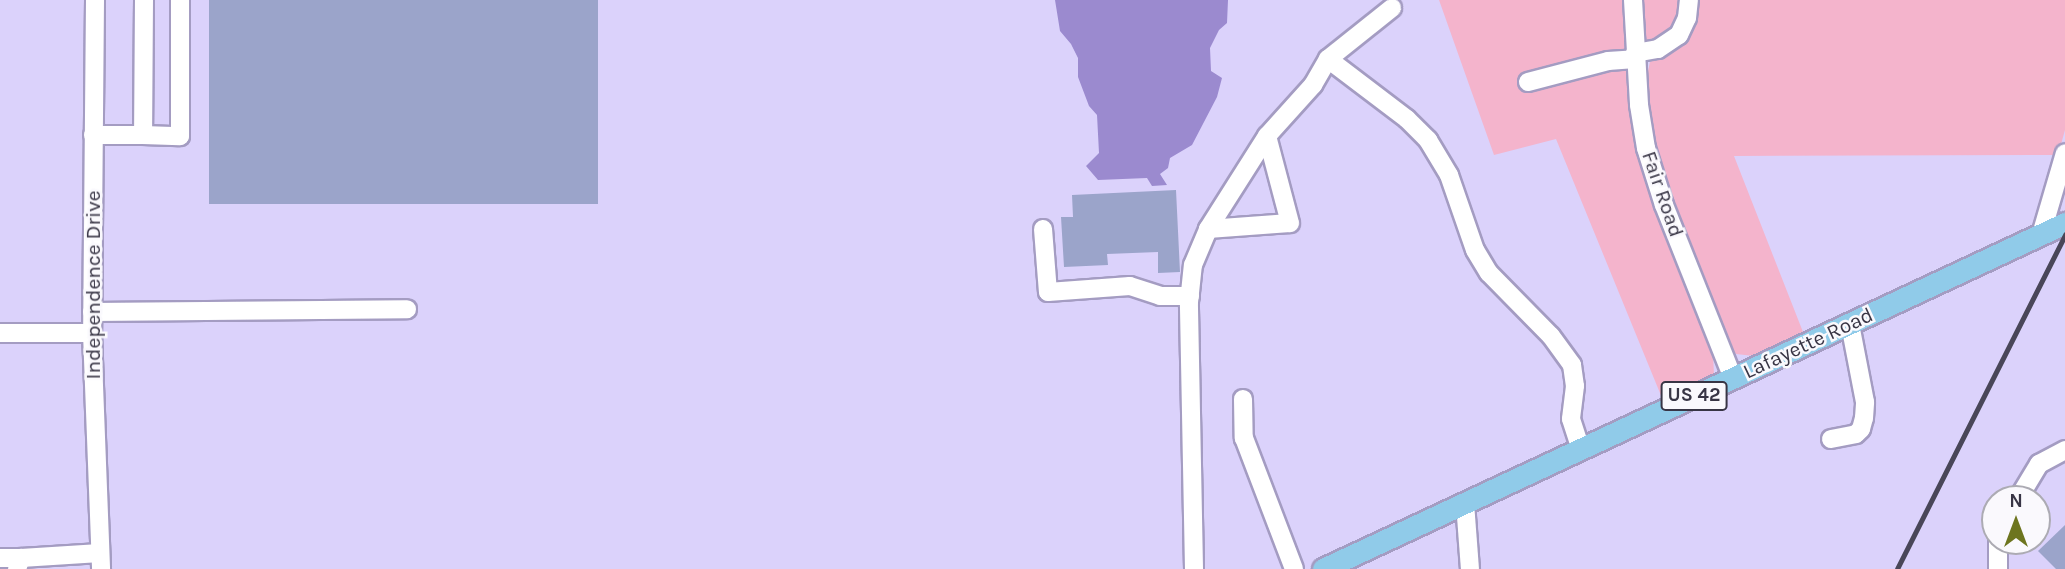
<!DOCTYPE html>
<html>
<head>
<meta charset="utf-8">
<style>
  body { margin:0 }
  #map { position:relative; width:2065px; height:569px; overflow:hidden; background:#dbd2fb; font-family:Karla,sans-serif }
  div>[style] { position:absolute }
  .green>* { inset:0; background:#f4b4cc }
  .water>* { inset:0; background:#9b8acf }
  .building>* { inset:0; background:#9ba4ca; transform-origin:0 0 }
  .roads { filter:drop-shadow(2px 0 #a49cc2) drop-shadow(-2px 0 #a49cc2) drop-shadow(0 2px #a49cc2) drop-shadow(0 -2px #a49cc2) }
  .minor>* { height:18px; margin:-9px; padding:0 9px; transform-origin:9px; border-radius:9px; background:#fff }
  .major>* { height:21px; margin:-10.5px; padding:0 10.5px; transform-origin:10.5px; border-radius:10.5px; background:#90cbe9 }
  .rail>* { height:4.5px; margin:-2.25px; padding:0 2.25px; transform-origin:2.25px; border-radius:2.25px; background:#494658 }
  span { translate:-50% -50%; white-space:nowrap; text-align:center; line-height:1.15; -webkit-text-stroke:5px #faf9fd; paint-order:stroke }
  .shield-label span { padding:2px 5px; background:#faf9fd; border:2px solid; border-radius:5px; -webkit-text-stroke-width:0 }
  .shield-label { font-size:19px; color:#383545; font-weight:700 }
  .street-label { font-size:21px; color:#383545 }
  .north { position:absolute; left:1981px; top:485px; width:70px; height:70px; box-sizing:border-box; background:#faf9fd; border:2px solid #acabb3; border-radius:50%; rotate:0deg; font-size:19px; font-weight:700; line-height:28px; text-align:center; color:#383545 }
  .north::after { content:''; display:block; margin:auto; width:24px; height:32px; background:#6d751f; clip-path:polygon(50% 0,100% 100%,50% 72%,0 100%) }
</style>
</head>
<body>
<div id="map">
  <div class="green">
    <div style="clip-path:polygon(1439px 0,1625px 0,1671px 243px,1713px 354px,1714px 375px,1662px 398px,1556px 139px,1494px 155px)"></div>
    <div style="clip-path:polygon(1642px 0,1679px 0,1675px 27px,1664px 40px,1646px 43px,1643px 37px)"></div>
    <div style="clip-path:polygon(1699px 0,2065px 0,2065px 130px,2058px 155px,1734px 156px,1803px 332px,1754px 356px,1736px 354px,1729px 344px,1672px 197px,1655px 145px,1648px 109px,1646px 80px,1650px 62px,1679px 46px,1691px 35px,1697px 22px)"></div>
  </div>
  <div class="water">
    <div style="clip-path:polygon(1055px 0,1228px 0,1227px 23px,1219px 30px,1210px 48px,1211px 71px,1222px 78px,1217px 97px,1192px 145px,1170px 158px,1168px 168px,1160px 174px,1167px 185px,1152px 186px,1147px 178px,1098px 180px,1086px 166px,1099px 153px,1097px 115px,1089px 106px,1078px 77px,1078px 58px,1071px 44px,1060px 31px)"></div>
  </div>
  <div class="building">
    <div style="left:209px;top:0;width:389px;height:204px"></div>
    <div style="clip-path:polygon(1176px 190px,1180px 272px,1158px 273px,1158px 252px,1107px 254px,1108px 265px,1064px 267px,1061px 217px,1073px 217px,1072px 195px)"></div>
    <div style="clip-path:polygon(2065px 525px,2065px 569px,2056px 569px,2038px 551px)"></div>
  </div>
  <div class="roads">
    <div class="minor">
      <div style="left:95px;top:0;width:333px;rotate:90.5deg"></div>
      <div style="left:92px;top:333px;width:236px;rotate:87.8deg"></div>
      <div style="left:144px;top:0;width:135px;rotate:90.4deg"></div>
      <div style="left:143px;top:135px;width:37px;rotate:2deg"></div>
      <div style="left:180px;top:136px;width:136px;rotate:-90deg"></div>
      <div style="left:1633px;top:0;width:105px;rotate:86.7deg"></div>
      <div style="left:1639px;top:105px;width:44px;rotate:80.8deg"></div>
      <div style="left:1646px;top:148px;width:60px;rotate:72.5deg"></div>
      <div style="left:1664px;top:205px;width:186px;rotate:68.3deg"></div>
      <div style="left:1635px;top:53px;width:23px;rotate:-10deg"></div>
      <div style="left:1658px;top:49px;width:25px;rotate:-34deg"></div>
      <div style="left:1679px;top:35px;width:19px;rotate:-65deg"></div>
      <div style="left:1687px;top:18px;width:18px;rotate:-84deg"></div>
      <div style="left:1328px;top:59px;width:99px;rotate:37.2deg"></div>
      <div style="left:1407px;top:119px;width:30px;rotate:45deg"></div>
      <div style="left:1428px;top:140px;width:41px;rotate:59deg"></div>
      <div style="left:1449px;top:175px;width:79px;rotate:70.9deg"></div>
      <div style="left:1475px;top:250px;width:27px;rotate:59deg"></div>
      <div style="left:1489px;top:273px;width:88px;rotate:45.5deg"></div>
      <div style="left:1551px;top:336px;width:36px;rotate:54deg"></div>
      <div style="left:1572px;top:365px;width:21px;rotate:82deg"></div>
      <div style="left:1575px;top:386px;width:33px;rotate:97deg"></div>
      <div style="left:1571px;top:419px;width:32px;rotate:72deg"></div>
      <div style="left:1528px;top:82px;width:83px;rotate:-14.7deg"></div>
      <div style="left:1608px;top:61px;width:27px;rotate:-4deg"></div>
      <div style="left:93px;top:135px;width:50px"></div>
      <div style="left:1043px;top:229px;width:63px;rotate:85.5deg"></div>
      <div style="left:1048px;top:292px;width:82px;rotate:-4.2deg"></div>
      <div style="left:1130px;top:286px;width:32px;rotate:18deg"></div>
      <div style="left:1160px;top:296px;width:30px"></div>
      <div style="left:1208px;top:229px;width:82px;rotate:-4.2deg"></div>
      <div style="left:1290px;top:223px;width:90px;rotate:-104.8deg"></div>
      <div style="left:2041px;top:235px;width:85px;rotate:-73.7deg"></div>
      <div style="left:92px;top:312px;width:315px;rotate:-0.5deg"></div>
      <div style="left:0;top:333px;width:92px"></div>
      <div style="left:1243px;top:399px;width:39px;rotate:89deg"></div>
      <div style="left:1244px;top:438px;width:140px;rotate:69.1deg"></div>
      <div style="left:1831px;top:439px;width:25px;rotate:-11deg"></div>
      <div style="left:1856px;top:434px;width:7px;rotate:-45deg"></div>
      <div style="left:1861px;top:429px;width:11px;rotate:-75deg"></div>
      <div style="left:1864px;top:418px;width:16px;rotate:-86deg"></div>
      <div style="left:1865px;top:402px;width:79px;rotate:-100.9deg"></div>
      <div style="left:2018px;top:499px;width:41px;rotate:-59deg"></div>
      <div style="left:2039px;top:464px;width:30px;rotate:-28deg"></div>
      <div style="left:1465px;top:503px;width:66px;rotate:85.7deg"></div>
      <div style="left:1998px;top:541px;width:28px;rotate:90deg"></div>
      <div style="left:0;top:558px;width:21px"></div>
      <div style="left:17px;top:569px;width:12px;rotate:-70deg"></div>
      <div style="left:21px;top:558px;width:79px;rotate:-3.6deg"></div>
      <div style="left:1194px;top:569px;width:267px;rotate:-91.1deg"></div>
      <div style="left:1189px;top:302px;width:37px;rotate:-84deg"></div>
      <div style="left:1193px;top:265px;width:39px;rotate:-67deg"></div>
      <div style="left:1208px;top:229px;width:110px;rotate:-57.6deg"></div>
      <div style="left:1267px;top:136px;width:69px;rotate:-48deg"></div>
      <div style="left:1313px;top:85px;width:30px;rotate:-60deg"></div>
      <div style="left:1328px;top:59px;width:82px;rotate:-38.6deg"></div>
    </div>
    <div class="major">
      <div style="left:1323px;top:569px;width:819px;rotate:-25deg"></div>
    </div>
  </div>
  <div class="rail">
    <div style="left:1897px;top:569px;width:374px;rotate:-63.3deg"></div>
  </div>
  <div class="shield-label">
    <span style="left:1694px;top:396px">US 42</span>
  </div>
  <div class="street-label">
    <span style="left:1663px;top:194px;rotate:71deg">Fair Road</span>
    <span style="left:93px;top:285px;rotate:-90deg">Independence Drive</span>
    <span style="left:1808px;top:343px;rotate:-25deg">Lafayette Road</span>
  </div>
  <div class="north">N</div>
</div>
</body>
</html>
